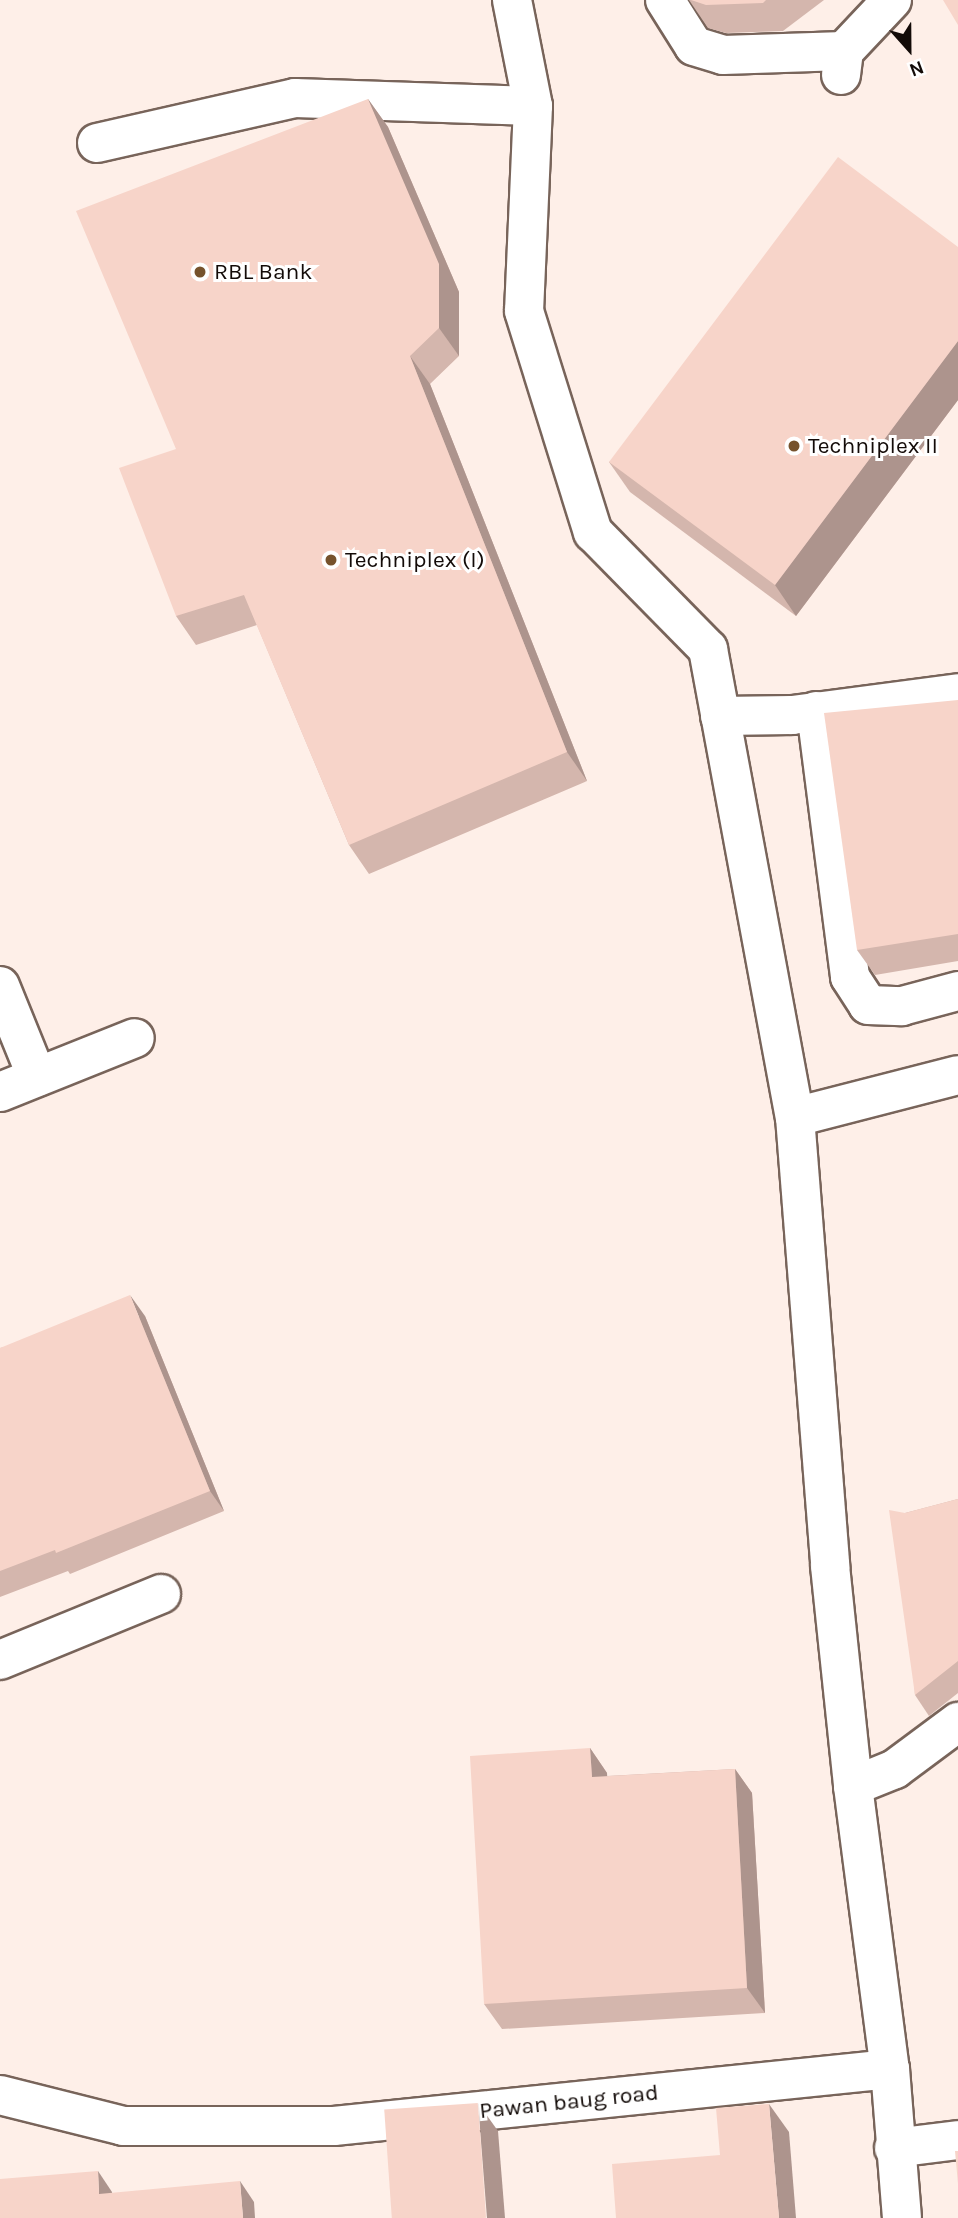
<!DOCTYPE html>
<html>
<head>
<meta charset="utf-8">
<style>
  body { margin:0 }
  #map { position:relative; width:958px; height:2218px; overflow:hidden; background:#feefe8; font-family:Karla,sans-serif }
  div>[style] { position:absolute }
  .roads { filter:drop-shadow(2px 0 #78645a) drop-shadow(-2px 0 #78645a) drop-shadow(0 2px #78645a) drop-shadow(0 -2px #78645a) }
  .minor>* { height:38px; margin:-19px; padding:0 19px; transform-origin:19px; border-radius:19px; background:#fff }
  .wall>* { inset:0; background:#d4b6ad }
  .shaded-wall>* { inset:0; background:#ad948d }
  .building>* { inset:0; background:#f7d4c9; transform-origin:0 0 }
  .dots>* { width:19px; height:19px; translate:-50% -50%; box-sizing:border-box; border:4px solid #fff; border-radius:50% }
  span { translate:-50% -50%; white-space:nowrap; text-align:center; line-height:1.15; -webkit-text-stroke:6px #fff; paint-order:stroke }
  .poi-label { font-size:23px; color:#130b08 }
  .left { translate:0 -50%; text-align:left }
  .street-label { font-size:23px; color:#130b08 }
  .north { position:absolute; left:874px; top:14px; width:70px; height:70px; -webkit-text-stroke:5px #fff; paint-order:stroke; rotate:159deg; font-size:19px; font-weight:700; line-height:28px; text-align:center; color:#130b08 }
  .north::after { content:''; display:block; margin:auto; width:24px; height:32px; background:#130b08; clip-path:polygon(50% 0,100% 100%,50% 72%,0 100%) }
</style>
</head>
<body>
<div id="map">
  <div class="roads">
    <div class="minor">
      <div style="left:512px;top:0;width:108px;rotate:78.8deg"></div>
      <div style="left:533px;top:106px;width:205px;rotate:92.5deg"></div>
      <div style="left:524px;top:311px;width:232px;rotate:72.7deg"></div>
      <div style="left:593px;top:532px;width:164px;rotate:45.5deg"></div>
      <div style="left:708px;top:649px;width:476px;rotate:79.5deg"></div>
      <div style="left:795px;top:1117px;width:450px;rotate:85.5deg"></div>
      <div style="left:830px;top:1566px;width:221px;rotate:84deg"></div>
      <div style="left:853px;top:1786px;width:285px;rotate:82.6deg"></div>
      <div style="left:890px;top:2069px;width:149px;rotate:85.4deg"></div>
      <div style="left:665px;top:0;width:54px;rotate:57.8deg"></div>
      <div style="left:694px;top:46px;width:30px;rotate:17deg"></div>
      <div style="left:723px;top:55px;width:121px;rotate:-1.9deg"></div>
      <div style="left:841px;top:75px;width:24px;rotate:-83deg"></div>
      <div style="left:844px;top:51px;width:70px;rotate:-46.7deg"></div>
      <div style="left:97px;top:143px;width:203px;rotate:-12.8deg"></div>
      <div style="left:295px;top:98px;width:238px;rotate:1.9deg"></div>
      <div style="left:816px;top:711px;width:268px;rotate:82.7deg"></div>
      <div style="left:850px;top:977px;width:33px;rotate:57deg"></div>
      <div style="left:868px;top:1005px;width:34px;rotate:2deg"></div>
      <div style="left:902px;top:1006px;width:58px;rotate:-15deg"></div>
      <div style="left:720px;top:716px;width:72px;rotate:-0.8deg"></div>
      <div style="left:792px;top:715px;width:167px;rotate:-7.5deg"></div>
      <div style="left:0;top:986px;width:98px;rotate:67.9deg"></div>
      <div style="left:0;top:1092px;width:145px;rotate:-21.8deg"></div>
      <div style="left:795px;top:1117px;width:168px;rotate:-14.4deg"></div>
      <div style="left:0;top:1660px;width:174px;rotate:-22.3deg"></div>
      <div style="left:853px;top:1786px;width:45px;rotate:-22deg"></div>
      <div style="left:895px;top:1769px;width:79px;rotate:-36.7deg"></div>
      <div style="left:0;top:2095px;width:127px;rotate:14.1deg"></div>
      <div style="left:123px;top:2126px;width:211px"></div>
      <div style="left:334px;top:2126px;width:559px;rotate:-5.85deg"></div>
      <div style="left:894px;top:2148px;width:64px;rotate:-7.1deg"></div>
    </div>
  </div>
  <div class="wall">
    <div style="clip-path:polygon(689px 0,824px 0,783px 31px,726px 33px,708px 28px)"></div>
    <div style="clip-path:polygon(368px 99px,388px 127px,459px 292px,459px 356px,430px 384px,587px 781px,369px 874px,349px 845px,257px 625px,196px 645px,176px 616px,176px 449px)"></div>
    <div style="clip-path:polygon(958px 247px,958px 400px,796px 616px,630px 492px,609px 462px)"></div>
    <div style="clip-path:polygon(958px 700px,958px 961px,875px 975px,857px 950px)"></div>
    <div style="clip-path:polygon(145px 1316px,224px 1511px,70px 1574px,68px 1571px,0 1597px,0 1348px)"></div>
    <div style="clip-path:polygon(958px 1499px,958px 1693px,929px 1716px,915px 1695px,905px 1513px)"></div>
    <div style="clip-path:polygon(590px 1748px,607px 1773px,607px 1776px,735px 1769px,752px 1793px,765px 2013px,502px 2029px,484px 2004px)"></div>
  </div>
  <div class="shaded-wall">
    <div style="clip-path:polygon(368px 99px,388px 127px,459px 292px,459px 356px,439px 328px)"></div>
    <div style="clip-path:polygon(958px 341px,958px 400px,796px 616px,775px 585px)"></div>
    <div style="clip-path:polygon(410px 356px,430px 384px,587px 781px,567px 752px)"></div>
    <div style="clip-path:polygon(130px 1295px,145px 1316px,224px 1511px,210px 1491px)"></div>
    <div style="clip-path:polygon(590px 1748px,607px 1773px,609px 1802px,592px 1777px)"></div>
    <div style="clip-path:polygon(735px 1769px,752px 1793px,765px 2013px,747px 1988px)"></div>
    <div style="clip-path:polygon(478px 2103px,498px 2131px,505px 2218px,487px 2218px)"></div>
    <div style="clip-path:polygon(769px 2104px,789px 2132px,796px 2218px,779px 2218px)"></div>
    <div style="clip-path:polygon(98px 2171px,112px 2192px,113px 2214px,99px 2194px)"></div>
    <div style="clip-path:polygon(240px 2181px,254px 2202px,255px 2218px,243px 2218px)"></div>
  </div>
  <div class="building">
    <div style="clip-path:polygon(691px 0,766px 0,763px 3px,706px 5px)"></div>
    <div style="clip-path:polygon(943px 0,958px 0,958px 25px)"></div>
    <div style="clip-path:polygon(368px 99px,439px 264px,439px 328px,410px 356px,567px 752px,349px 845px,244px 595px,176px 616px,119px 468px,176px 449px,76px 211px)"></div>
    <div style="clip-path:polygon(838px 157px,958px 247px,958px 341px,775px 585px,609px 462px)"></div>
    <div style="clip-path:polygon(958px 700px,958px 934px,857px 950px,824px 713px)"></div>
    <div style="clip-path:polygon(130px 1295px,210px 1491px,56px 1553px,55px 1550px,0 1571px,0 1348px)"></div>
    <div style="clip-path:polygon(958px 1499px,958px 1661px,915px 1695px,889px 1510px,905px 1513px)"></div>
    <div style="clip-path:polygon(590px 1748px,592px 1777px,735px 1769px,747px 1988px,484px 2004px,470px 1756px)"></div>
    <div style="left:478px;top:2103px;width:115px;height:94px;rotate:86deg"></div>
    <div style="clip-path:polygon(769px 2104px,779px 2218px,616px 2218px,612px 2164px,720px 2155px,716px 2108px)"></div>
    <div style="clip-path:polygon(955px 2151px,958px 2151px,958px 2184px)"></div>
    <div style="clip-path:polygon(98px 2171px,99px 2194px,240px 2181px,243px 2218px,0 2218px,0 2179px)"></div>
  </div>
  <div class="dots">
    <div style="left:200px;top:272px;background:#76522c"></div>
    <div style="left:794px;top:446px;background:#76522c"></div>
    <div style="left:331px;top:560px;background:#76522c"></div>
  </div>
  <div class="poi-label">
    <span class="left" style="left:214px;top:272px">RBL Bank</span>
    <span class="left" style="left:808px;top:446px">Techniplex II</span>
    <span class="left" style="left:345px;top:560px">Techniplex (I)</span>
  </div>
  <div class="street-label">
    <span style="left:569px;top:2102px;rotate:-6deg">Pawan baug road</span>
  </div>
  <div class="north">N</div>
</div>
</body>
</html>
